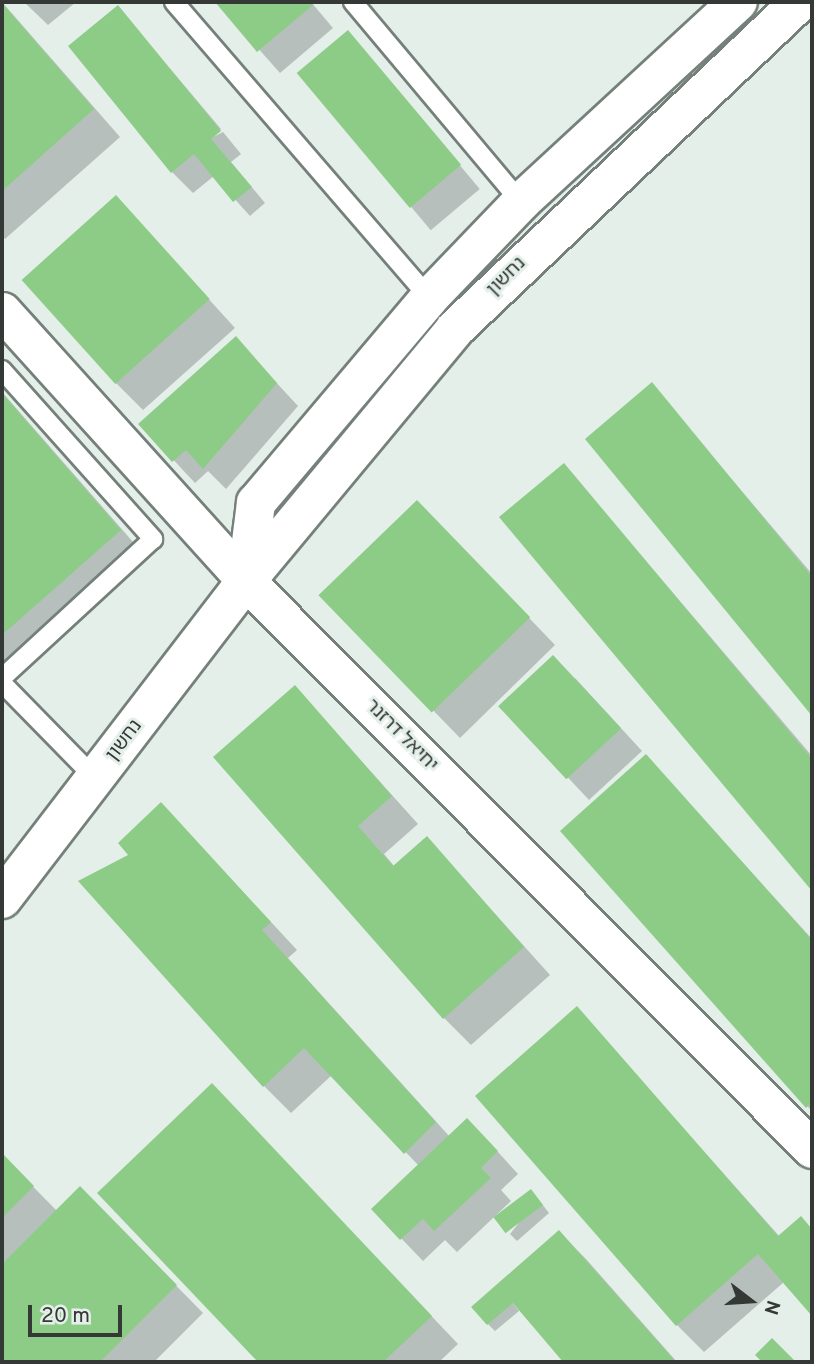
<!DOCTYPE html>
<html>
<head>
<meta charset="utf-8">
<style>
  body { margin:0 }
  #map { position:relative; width:814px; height:1364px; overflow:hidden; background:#e4efea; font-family:Overpass,"Noto Sans Hebrew",sans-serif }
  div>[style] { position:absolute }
  .shadow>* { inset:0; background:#0003; transform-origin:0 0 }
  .building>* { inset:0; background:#8dcc87; transform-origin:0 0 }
  .roads { filter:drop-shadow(2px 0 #75807b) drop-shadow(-2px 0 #75807b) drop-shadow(0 2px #75807b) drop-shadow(0 -2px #75807b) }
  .service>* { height:18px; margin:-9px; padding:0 9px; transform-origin:9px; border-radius:9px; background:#fff }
  .minor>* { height:37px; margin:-18.5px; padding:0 18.5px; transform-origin:18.5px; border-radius:18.5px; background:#fff }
  .tertiary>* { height:38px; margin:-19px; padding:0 19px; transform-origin:19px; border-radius:19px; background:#fff }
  span { translate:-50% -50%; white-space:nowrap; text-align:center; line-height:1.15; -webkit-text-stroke:6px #e4efea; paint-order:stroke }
  .street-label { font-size:19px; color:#343936 }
  .frame { position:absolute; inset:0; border:4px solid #343936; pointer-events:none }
  .north { position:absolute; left:716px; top:1266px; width:70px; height:70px; -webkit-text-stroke:5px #e4efea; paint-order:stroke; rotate:107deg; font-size:19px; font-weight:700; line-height:28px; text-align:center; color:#343936 }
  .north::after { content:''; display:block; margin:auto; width:24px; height:32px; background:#343936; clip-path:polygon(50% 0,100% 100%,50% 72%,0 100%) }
  .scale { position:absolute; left:28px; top:1305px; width:94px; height:32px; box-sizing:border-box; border:4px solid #343936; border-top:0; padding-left:9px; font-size:21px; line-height:24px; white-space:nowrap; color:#343936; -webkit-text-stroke:5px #e4efea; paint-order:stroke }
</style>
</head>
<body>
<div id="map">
  <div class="shadow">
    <div style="clip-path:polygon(2px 2px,120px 137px,5px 239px,2px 235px)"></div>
    <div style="clip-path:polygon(24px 2px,76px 2px,48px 25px)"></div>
    <div style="clip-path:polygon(217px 2px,311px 2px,333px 28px,280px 73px)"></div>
    <div style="clip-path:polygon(118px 7px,221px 129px,209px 139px,223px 132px,241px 154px,231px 162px,265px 203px,250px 216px,214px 176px,193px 193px,172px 172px)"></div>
    <div style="left:348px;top:32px;width:205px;height:64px;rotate:50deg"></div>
    <div style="clip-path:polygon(116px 197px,235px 328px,143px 410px,116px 383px)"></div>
    <div style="clip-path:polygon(236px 339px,298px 406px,226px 489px,208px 471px,195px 483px,140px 424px)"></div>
    <div style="clip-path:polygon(652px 385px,812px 574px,812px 713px,587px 439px)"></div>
    <div style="clip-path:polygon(2px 392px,147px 558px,2px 686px)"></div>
    <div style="clip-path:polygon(564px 465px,812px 756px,812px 888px,502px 518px)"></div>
    <div style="clip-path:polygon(444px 529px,555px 645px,460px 738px,321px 595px)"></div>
    <div style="clip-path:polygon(575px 678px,642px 751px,589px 800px,501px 706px)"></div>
    <div style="clip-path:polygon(295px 687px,418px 824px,384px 854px,395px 867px,427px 838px,550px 975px,471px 1045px,444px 1018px)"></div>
    <div style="clip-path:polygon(646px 756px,812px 939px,812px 1111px,807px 1106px)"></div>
    <div style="clip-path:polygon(161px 804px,297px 950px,288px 958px,450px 1137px,489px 1142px,518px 1174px,501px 1190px,511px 1201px,457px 1252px,445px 1240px,423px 1261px,373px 1209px,419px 1166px,332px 1075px,291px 1113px,264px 1086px,130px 856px)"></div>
    <div style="clip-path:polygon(577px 1009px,780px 1237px,801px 1218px,812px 1230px,812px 1313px,784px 1282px,704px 1352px,677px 1325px)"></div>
    <div style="clip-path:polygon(239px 1113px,458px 1344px,439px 1362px,260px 1362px,99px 1193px)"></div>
    <div style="clip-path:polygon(2px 1155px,57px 1211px,80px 1188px,203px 1313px,154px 1362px,2px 1362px)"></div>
    <div style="clip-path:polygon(538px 1199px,549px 1213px,517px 1241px,510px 1234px)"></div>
    <div style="clip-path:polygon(559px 1232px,586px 1259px,677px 1362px,565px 1362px,510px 1300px,519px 1311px,495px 1331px,488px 1324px,474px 1307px)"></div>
  </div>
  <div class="building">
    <div style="clip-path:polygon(215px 2px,310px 2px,313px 5px,257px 52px)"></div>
    <div style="clip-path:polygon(2px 3px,94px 109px,2px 191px)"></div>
    <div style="clip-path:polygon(118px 5px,221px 131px,211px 139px,252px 187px,233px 202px,194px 154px,171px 173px,68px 46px)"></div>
    <div style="left:348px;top:30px;width:176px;height:67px;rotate:50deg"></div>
    <div style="left:116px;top:195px;width:140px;height:127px;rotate:48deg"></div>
    <div style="clip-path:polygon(236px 336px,277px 383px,203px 469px,186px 450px,172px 462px,138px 424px)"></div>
    <div style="clip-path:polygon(652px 382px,812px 577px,812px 716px,585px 439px)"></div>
    <div style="clip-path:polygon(2px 393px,121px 530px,2px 635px)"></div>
    <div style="clip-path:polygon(564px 463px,812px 759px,812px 891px,499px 517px)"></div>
    <div style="left:417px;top:500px;width:163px;height:137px;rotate:46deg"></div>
    <div style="left:553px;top:655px;width:100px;height:75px;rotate:47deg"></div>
    <div style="clip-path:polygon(295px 685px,392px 796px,358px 826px,393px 866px,427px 836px,524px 947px,443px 1019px,213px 757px)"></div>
    <div style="clip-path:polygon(646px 754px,812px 940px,812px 1102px,806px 1108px,560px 831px)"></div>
    <div style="clip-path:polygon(161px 802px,271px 922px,262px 930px,436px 1122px,404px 1154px,304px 1048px,263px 1087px,78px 881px,128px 855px,118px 843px)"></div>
    <div style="clip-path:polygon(577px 1006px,778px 1236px,801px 1216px,812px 1229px,812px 1316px,758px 1254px,676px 1326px,475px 1096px)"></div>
    <div style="clip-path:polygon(212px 1083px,432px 1316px,383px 1362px,258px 1362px,97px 1193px)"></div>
    <div style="clip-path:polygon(467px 1118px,498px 1151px,481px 1168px,491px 1178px,434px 1231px,423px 1219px,400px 1240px,371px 1209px)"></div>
    <div style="clip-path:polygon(2px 1153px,34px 1186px,2px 1218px)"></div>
    <div style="clip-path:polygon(80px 1186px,177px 1285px,100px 1362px,2px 1362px,2px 1264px)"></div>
    <div style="left:531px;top:1189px;width:20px;height:47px;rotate:53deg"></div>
    <div style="clip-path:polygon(559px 1230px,676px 1362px,563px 1362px,513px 1303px,487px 1325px,471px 1307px)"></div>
    <div style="clip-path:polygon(772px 1338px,796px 1362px,762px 1362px,755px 1355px)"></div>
  </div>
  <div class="roads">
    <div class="service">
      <div style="left:174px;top:2px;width:395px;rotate:49.2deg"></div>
      <div style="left:353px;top:2px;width:261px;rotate:50deg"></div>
      <div style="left:2px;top:370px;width:227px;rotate:48.2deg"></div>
      <div style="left:153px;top:539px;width:205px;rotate:137.4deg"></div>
      <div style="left:2px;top:683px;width:134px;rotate:45.6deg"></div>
    </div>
    <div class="minor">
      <div style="left:2px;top:311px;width:364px;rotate:47.9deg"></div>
      <div style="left:246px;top:581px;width:802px;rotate:45.1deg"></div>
    </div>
    <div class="tertiary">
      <div style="left:246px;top:581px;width:79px;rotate:-82.7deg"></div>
      <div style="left:256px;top:503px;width:268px;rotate:-49.8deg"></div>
      <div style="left:429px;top:298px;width:133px;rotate:-46.2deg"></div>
      <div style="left:521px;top:202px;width:295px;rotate:-42.7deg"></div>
      <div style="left:2px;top:899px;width:401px;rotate:-52.5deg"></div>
      <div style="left:246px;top:581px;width:327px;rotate:-50.3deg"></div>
      <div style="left:455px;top:329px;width:475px;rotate:-43.5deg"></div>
    </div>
  </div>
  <div class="street-label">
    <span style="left:507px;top:277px;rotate:-45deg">נחשון</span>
    <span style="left:401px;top:736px;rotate:45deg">יחיאל דרזנר</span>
    <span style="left:125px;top:741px;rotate:-53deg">נחשון</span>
  </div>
  <div class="frame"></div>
  <div class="north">N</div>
  <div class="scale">20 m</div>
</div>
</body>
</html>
